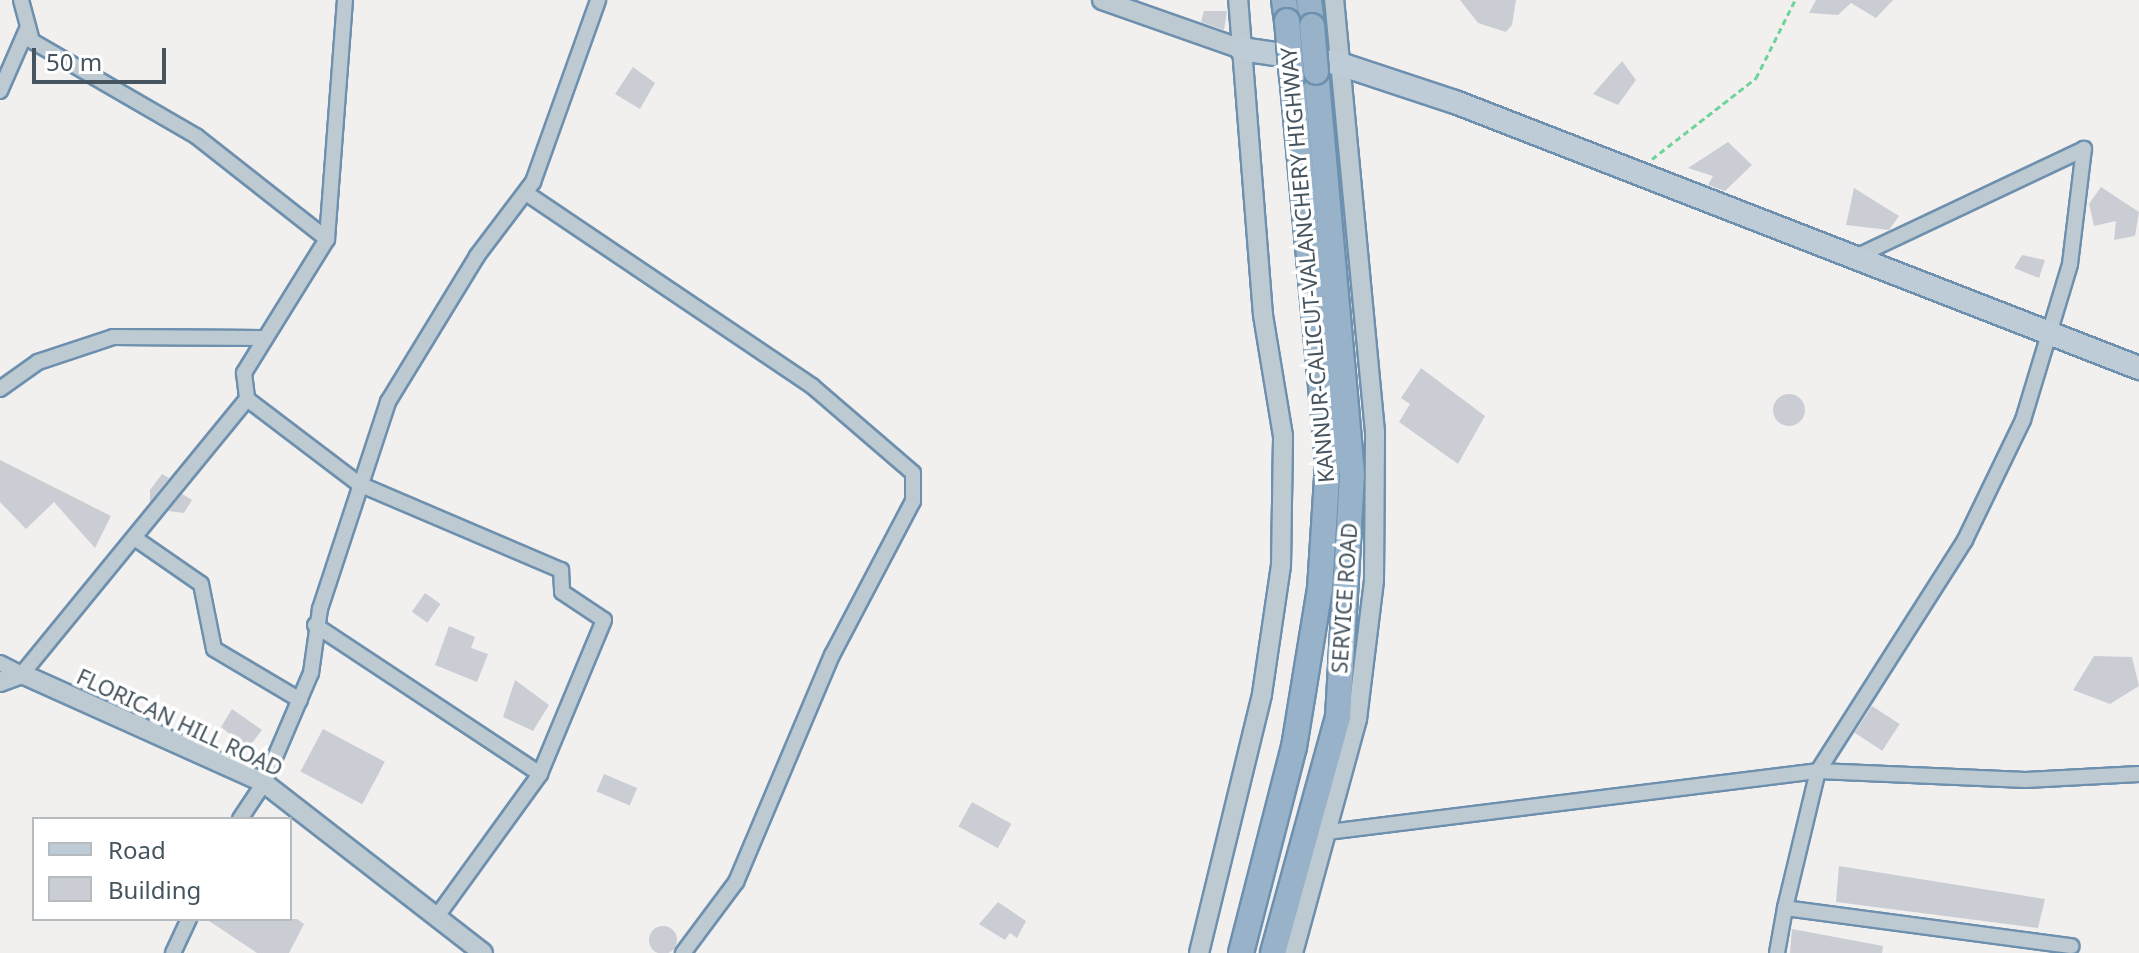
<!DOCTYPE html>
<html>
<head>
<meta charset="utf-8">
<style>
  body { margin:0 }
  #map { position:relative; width:2139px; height:953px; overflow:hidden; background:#f2efef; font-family:"Noto Sans",sans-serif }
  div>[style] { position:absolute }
  .building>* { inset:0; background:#caced4; transform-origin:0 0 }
  .round { border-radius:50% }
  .path>* { height:3px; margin-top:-1.5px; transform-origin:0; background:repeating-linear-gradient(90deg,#6ed49c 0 6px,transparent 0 10px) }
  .roads { filter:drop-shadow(2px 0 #6d90ae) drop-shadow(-2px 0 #6d90ae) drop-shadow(0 2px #6d90ae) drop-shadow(0 -2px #6d90ae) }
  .minor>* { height:14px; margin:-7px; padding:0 7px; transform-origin:7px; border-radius:7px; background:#becad2 }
  .tertiary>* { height:18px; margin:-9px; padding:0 9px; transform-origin:9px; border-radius:9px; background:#becad2 }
  .secondary>* { height:22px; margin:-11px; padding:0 11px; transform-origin:11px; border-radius:11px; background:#beccd8 }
  .trunk>* { height:24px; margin:-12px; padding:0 12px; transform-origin:12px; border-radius:12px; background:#97b2c9 }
  .bridges { filter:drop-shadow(2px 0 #6d90ae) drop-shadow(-2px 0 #6d90ae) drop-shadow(0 2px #6d90ae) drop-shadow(0 -2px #6d90ae) }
  .trunk-bridge>* { height:24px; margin:-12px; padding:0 12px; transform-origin:12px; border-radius:12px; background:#97b2c9 }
  span { translate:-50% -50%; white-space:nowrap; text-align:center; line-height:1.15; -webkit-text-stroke:7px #fff; paint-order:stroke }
  .street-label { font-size:22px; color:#45545e }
  .legend { position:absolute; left:32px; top:817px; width:260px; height:104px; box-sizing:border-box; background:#fff; border:2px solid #b5bbbf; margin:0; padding:10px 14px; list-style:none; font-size:24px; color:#45545e }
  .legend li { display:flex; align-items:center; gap:16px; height:40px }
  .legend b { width:40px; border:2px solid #b5bbbf }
  .scale { position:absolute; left:32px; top:48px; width:134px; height:36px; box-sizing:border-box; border:4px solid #45545e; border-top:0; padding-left:10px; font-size:24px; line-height:28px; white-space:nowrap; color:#45545e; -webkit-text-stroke:6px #fff; paint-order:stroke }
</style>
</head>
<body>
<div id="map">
  <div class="building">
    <div style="clip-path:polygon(1460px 0,1516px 0,1512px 25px,1506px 32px,1478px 23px)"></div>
    <div style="clip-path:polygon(1816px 0,1893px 0,1876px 18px,1851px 3px,1838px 15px,1809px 13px)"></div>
    <div style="clip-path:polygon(1204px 11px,1227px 11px,1224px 30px,1201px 22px)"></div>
    <div style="clip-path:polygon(1622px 61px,1636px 80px,1618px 105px,1593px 94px)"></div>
    <div style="clip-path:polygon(633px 67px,655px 83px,640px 109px,615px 94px)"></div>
    <div style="clip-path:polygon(1728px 142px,1752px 165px,1725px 191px,1708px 185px,1713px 176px,1688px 168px)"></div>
    <div style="clip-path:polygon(2101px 187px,2139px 212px,2135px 236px,2114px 240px,2116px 221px,2094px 226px,2089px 204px)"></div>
    <div style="clip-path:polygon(1854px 188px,1899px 216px,1889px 230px,1846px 225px)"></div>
    <div style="clip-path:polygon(2022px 255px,2045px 260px,2039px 278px,2014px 268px)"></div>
    <div style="clip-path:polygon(1421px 368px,1485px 416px,1458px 464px,1399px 422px,1410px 404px,1401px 398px)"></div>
    <div class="round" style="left:1773px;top:394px;width:32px;height:32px"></div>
    <div style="clip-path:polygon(0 460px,111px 516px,95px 548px,54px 502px,26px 529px,0 502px)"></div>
    <div style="clip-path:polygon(162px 474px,169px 478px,150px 502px,150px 490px)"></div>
    <div style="clip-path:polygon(182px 494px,192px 500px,184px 513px,168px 511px)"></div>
    <div style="left:425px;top:593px;width:19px;height:23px;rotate:35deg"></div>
    <div style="clip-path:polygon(449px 626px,475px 637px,471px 648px,488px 654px,477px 682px,435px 665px)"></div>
    <div style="clip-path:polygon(2094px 656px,2132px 657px,2139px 686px,2110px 704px,2073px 690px)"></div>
    <div style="clip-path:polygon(515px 680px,549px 705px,533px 731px,503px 717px)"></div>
    <div style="left:1872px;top:706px;width:33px;height:32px;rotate:33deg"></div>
    <div style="clip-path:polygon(232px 709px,262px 730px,248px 748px,221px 727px)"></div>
    <div style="left:323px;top:729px;width:70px;height:48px;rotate:28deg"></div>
    <div style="left:604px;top:774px;width:36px;height:19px;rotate:23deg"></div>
    <div style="left:972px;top:802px;width:45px;height:28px;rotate:29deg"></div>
    <div style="clip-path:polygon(1839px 866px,2045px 899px,2038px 928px,1836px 902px)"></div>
    <div style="clip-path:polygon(998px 902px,1026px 921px,1017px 938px,1010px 933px,1005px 940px,979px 924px)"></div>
    <div style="clip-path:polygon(206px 919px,297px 919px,304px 924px,289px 953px,257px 953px)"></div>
    <div class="round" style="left:649px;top:926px;width:28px;height:28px"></div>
    <div style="clip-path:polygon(1792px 929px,1883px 946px,1882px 953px,1790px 953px)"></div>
  </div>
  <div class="path">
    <div style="left:1652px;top:159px;width:132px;rotate:-37.9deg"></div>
    <div style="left:1756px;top:78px;width:87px;rotate:-63.4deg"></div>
  </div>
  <div class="roads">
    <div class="minor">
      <div style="left:21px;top:0;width:42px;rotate:75deg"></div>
      <div style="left:32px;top:41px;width:190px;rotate:30.1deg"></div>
      <div style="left:196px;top:136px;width:167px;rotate:38.2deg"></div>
      <div style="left:327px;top:239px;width:158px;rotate:121.8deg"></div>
      <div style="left:244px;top:373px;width:26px;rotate:83deg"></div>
      <div style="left:247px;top:399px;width:141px;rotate:37.2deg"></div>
      <div style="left:359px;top:484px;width:220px;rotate:23.1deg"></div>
      <div style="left:561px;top:570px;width:22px;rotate:87deg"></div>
      <div style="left:562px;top:592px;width:50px;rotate:33.7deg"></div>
      <div style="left:604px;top:620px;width:167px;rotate:112.6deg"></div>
      <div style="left:0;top:91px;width:70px;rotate:-66.4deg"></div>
      <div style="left:526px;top:193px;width:345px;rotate:34deg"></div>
      <div style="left:812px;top:386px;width:133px;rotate:40.7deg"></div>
      <div style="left:913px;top:473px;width:28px;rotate:90deg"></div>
      <div style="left:913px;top:501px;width:174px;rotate:117.7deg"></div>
      <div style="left:832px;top:655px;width:246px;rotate:112.9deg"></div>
      <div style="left:736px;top:882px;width:89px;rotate:126.7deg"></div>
      <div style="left:327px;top:239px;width:240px;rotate:-85.7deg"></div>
      <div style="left:0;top:389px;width:47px;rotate:-35.4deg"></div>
      <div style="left:38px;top:362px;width:79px;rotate:-18.4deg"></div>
      <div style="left:113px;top:337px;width:149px;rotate:0.4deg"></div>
      <div style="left:136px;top:539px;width:79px;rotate:34.7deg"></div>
      <div style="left:201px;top:584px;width:66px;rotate:78.7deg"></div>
      <div style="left:214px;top:649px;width:100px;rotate:30.7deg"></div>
      <div style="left:315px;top:625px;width:270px;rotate:33.5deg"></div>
      <div style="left:540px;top:774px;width:174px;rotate:125.9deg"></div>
      <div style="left:0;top:663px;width:25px;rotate:27deg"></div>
      <div style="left:22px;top:674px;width:355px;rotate:-50.7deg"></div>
      <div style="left:240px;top:819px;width:43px;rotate:-56.3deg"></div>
      <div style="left:264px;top:783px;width:120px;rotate:-66.9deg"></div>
      <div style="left:311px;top:673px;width:65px;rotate:-82deg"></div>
      <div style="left:320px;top:609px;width:218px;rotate:-71.8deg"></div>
      <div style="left:388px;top:402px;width:171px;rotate:-58.6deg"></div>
      <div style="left:477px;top:256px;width:93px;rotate:-52.9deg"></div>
      <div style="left:533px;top:182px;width:193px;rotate:-70.3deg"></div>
      <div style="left:1328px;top:832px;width:494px;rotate:-7.1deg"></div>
      <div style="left:1818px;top:771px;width:274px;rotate:-57.5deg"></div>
      <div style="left:1965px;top:540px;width:133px;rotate:-64.2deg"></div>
      <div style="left:2023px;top:420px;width:163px;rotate:-73.2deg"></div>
      <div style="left:2070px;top:264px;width:116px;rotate:-83.1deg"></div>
      <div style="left:2084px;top:149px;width:258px;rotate:154.7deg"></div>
      <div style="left:1785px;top:908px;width:141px;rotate:-76.5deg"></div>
      <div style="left:1818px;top:771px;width:208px;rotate:2.5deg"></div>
      <div style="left:2026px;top:780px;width:113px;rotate:-3deg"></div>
      <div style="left:173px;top:953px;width:38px;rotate:-65deg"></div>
      <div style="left:1777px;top:953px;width:46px;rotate:-79.9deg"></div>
      <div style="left:1785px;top:908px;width:289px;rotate:7.6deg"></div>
    </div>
    <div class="tertiary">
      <div style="left:1102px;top:0;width:147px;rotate:19.4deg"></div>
      <div style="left:0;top:682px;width:23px;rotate:-20deg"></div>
      <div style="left:22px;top:674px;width:265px;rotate:24.2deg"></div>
      <div style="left:264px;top:783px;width:277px;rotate:37.8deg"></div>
      <div style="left:1199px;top:953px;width:267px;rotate:-76.3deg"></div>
      <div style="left:1262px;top:694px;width:129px;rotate:-81.6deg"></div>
      <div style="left:1281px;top:566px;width:130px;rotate:-89.1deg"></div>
      <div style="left:1283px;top:436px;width:123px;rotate:-99.4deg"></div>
      <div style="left:1263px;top:315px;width:316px;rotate:-94.5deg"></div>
      <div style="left:1293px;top:953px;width:243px;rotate:-74.7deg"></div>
      <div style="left:1357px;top:719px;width:140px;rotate:-83deg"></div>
      <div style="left:1374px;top:580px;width:148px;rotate:-89.6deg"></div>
      <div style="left:1375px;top:432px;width:434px;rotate:-95.4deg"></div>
    </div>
    <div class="secondary">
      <div style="left:1241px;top:49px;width:97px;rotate:8.3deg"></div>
      <div style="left:1337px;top:63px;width:124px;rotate:18.3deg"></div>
      <div style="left:1455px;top:102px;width:734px;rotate:21.25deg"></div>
    </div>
    <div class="trunk">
      <div style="left:1284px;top:0;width:21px;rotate:82deg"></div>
      <div style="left:1309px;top:0;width:26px;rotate:83deg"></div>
      <div style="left:1241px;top:953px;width:213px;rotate:-75.6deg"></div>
      <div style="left:1294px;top:747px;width:160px;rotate:-80.7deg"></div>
      <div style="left:1320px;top:589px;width:127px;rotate:-86.4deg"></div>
      <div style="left:1328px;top:462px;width:387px;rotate:-95.3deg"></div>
      <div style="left:1273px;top:953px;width:245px;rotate:-74.6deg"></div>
      <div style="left:1338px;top:717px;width:243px;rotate:-86.7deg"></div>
      <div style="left:1352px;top:474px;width:404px;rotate:-95.1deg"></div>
    </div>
  </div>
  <div class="bridges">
    <div class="trunk-bridge">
      <div style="left:1287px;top:21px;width:56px;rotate:84.9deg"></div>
      <div style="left:1312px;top:26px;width:46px;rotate:85deg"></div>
    </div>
  </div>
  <div class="street-label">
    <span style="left:1307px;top:265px;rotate:-95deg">KANNUR-CALICUT-VALANCHERY HIGHWAY</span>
    <span style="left:1344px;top:598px;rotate:-86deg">SERVICE ROAD</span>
    <span style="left:180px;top:722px;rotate:25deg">FLORICAN HILL ROAD</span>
  </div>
  <ul class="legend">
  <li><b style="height:10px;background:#beccd8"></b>Road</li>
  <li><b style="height:22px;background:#caced4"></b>Building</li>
  </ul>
  <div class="scale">50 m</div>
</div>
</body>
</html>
